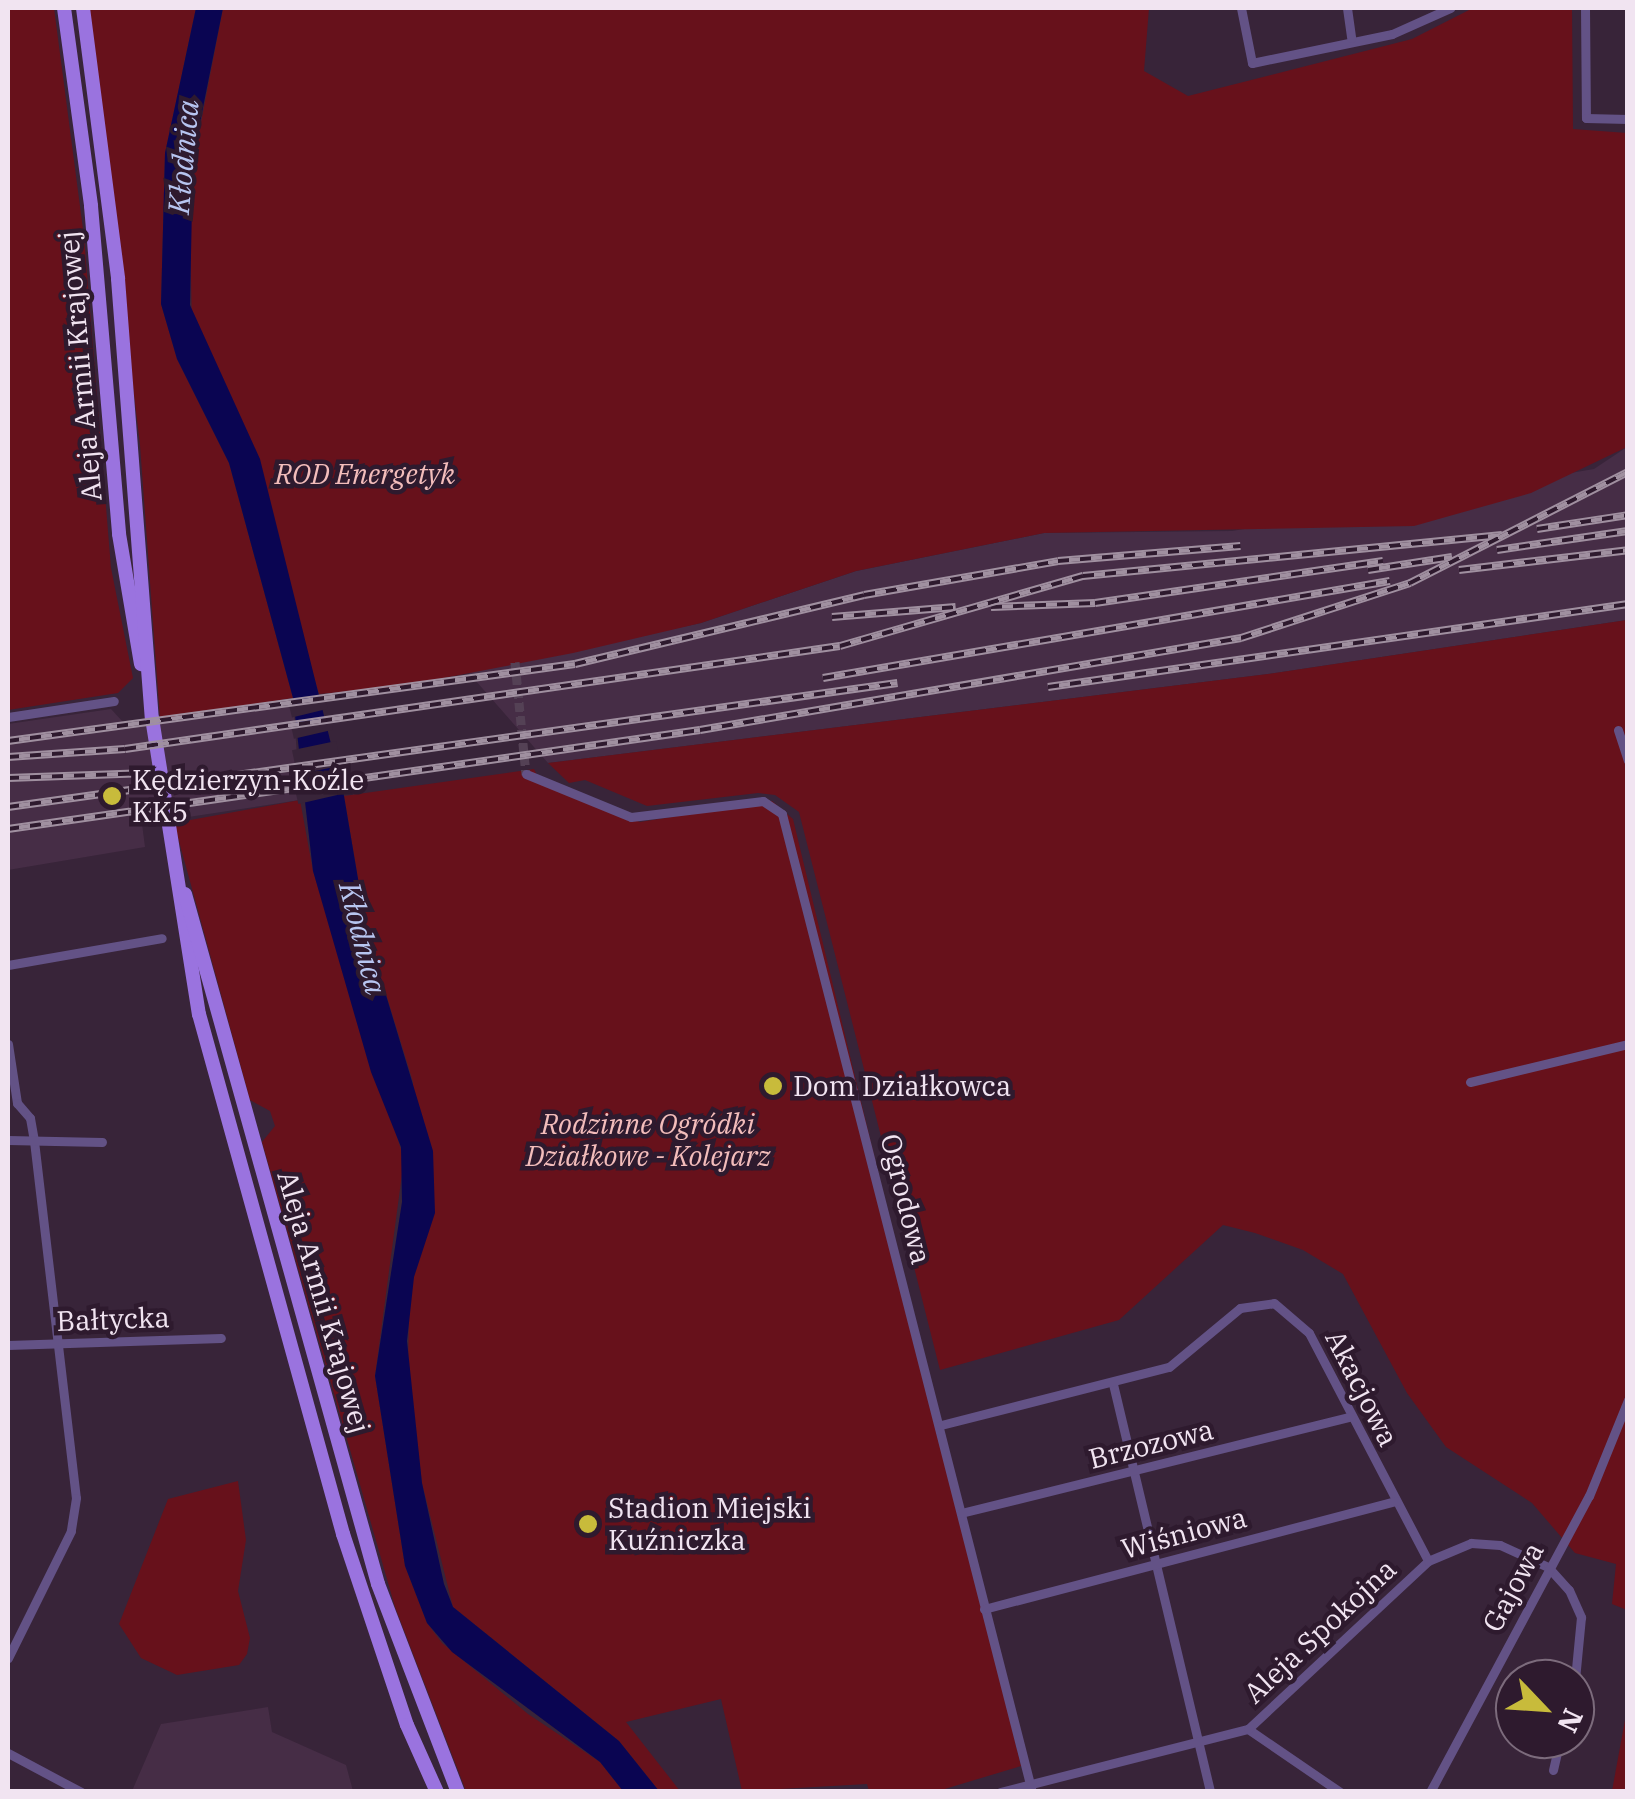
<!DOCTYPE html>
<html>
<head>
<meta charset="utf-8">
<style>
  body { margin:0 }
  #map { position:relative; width:1635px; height:1799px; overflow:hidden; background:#382439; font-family:"IBM Plex Serif",serif }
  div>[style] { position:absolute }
  .built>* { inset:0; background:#462d46 }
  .green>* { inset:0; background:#67111b }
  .water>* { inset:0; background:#0a0552 }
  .pier>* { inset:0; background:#382439; transform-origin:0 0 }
  .street-tunnel>* { height:9px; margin-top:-4.5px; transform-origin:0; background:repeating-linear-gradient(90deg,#544155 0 9px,transparent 0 13.5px) }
  .street>* { height:9px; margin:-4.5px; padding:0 4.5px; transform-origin:4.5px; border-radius:4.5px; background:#635286 }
  .primary>* { height:14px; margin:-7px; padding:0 7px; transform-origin:7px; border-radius:7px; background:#9a73df }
  .rail>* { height:8px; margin-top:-4px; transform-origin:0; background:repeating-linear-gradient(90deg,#2e1a2e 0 11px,#a090a0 0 22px); box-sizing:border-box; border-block:2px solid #a090a0 }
  .dots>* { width:28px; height:28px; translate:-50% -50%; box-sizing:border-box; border:5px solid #2e1a2e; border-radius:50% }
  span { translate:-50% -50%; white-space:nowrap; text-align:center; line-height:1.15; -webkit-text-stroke:9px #2e1a2e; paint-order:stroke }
  .street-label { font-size:28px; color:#f1e4f1 }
  .park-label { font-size:28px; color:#f3bdbb; font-style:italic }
  .poi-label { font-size:28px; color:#f1e4f1 }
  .left { translate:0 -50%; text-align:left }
  .water-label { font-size:30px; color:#b7c5f0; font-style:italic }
  .frame { position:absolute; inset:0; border:10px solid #f1e4f1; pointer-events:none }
  .north { position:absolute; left:1495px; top:1659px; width:100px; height:100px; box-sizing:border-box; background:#2e1a2e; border:2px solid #7c6b7c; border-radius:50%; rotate:115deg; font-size:28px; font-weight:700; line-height:40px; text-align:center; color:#f1e4f1 }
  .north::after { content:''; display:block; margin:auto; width:35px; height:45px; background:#c8bb3b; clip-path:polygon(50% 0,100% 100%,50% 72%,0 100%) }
</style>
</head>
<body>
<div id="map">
  <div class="built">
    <div style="clip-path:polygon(1627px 447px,1627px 620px,1268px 674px,548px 763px,468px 672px,701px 623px,856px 571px,1044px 533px,1232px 531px,1594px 469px)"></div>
    <div style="clip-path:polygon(293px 698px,300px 800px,142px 824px,145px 847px,8px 870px,8px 724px,111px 709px,123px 722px)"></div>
    <div style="clip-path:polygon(268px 1707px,272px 1732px,346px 1765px,353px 1791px,132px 1791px,161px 1724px)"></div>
  </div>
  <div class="green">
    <div style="clip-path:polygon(8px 8px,54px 8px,84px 237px,111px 568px,133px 678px,118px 693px,8px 710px)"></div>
    <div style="clip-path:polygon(88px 8px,196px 8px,165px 153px,161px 304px,177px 359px,229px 463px,293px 698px,160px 719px,140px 445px)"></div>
    <div style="clip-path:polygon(223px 8px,1149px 8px,1144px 71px,1188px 96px,1412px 39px,1473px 8px,1572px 8px,1573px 129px,1627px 133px,1627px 447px,1531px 493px,1414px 526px,1044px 533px,856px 571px,701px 623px,573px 653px,397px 687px,319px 694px,274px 541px,192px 325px,189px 185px)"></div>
    <div style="clip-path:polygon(1627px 620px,1627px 1610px,1612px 1604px,1616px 1564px,1575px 1553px,1532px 1503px,1446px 1447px,1407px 1393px,1343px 1274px,1303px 1250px,1255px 1233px,1223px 1225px,1119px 1320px,940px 1370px,799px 812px,775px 795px,758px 793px,647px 806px,585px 780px,569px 783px,548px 763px,1268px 674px)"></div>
    <div style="clip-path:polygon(534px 769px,539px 779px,640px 822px,772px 801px,793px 819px,1021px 1766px,938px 1791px,869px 1791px,867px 1784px,742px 1791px,721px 1699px,626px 1722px,680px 1791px,659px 1791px,619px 1741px,453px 1607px,422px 1483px,408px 1369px,413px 1082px,367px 932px,344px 796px)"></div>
    <div style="clip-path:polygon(300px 800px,313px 871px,404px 1159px,375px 1376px,405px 1566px,427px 1623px,442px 1643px,528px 1714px,600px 1762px,623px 1791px,466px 1791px,395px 1607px,262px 1142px,275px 1126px,270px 1111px,250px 1100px,174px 823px)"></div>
    <div style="clip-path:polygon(238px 1481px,246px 1540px,238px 1591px,250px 1638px,247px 1654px,239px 1665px,177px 1675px,141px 1658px,119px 1624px,168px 1499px)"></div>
    <div style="clip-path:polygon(1627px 1709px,1627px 1791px,1612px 1791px)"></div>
  </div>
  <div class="water">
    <div style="clip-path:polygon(196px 8px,223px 8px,193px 157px,190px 305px,260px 459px,344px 796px,367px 932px,433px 1151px,435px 1213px,414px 1277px,407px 1341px,422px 1483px,444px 1584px,453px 1607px,619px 1741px,659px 1791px,623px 1791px,600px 1762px,452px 1652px,427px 1623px,405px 1566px,375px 1376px,402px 1202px,401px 1147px,371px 1072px,313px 871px,293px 698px,229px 463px,177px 359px,161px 304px,165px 153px)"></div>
  </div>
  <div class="pier">
    <div style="left:325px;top:697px;width:12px;height:37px;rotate:76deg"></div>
    <div style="left:330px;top:717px;width:13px;height:40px;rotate:77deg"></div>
    <div style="left:336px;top:741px;width:25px;height:45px;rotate:78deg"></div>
    <div style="left:344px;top:775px;width:18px;height:51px;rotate:77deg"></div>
  </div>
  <div class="street-tunnel">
    <div style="left:515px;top:662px;width:113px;rotate:84.4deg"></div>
  </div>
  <div class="street">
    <div style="left:1241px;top:8px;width:56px;rotate:78.7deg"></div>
    <div style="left:1252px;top:63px;width:143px;rotate:-11.7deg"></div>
    <div style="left:1392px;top:34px;width:64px;rotate:-24.1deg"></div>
    <div style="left:1347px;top:8px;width:30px;rotate:82deg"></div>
    <div style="left:1585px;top:8px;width:110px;rotate:89.5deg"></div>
    <div style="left:1586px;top:118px;width:42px;rotate:1.4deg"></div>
    <div style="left:8px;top:717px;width:107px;rotate:-8.6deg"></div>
    <div style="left:1618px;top:730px;width:32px;rotate:72deg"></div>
    <div style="left:526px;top:774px;width:113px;rotate:22.3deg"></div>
    <div style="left:631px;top:817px;width:133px;rotate:-6.9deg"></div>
    <div style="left:763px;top:801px;width:23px;rotate:34deg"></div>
    <div style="left:782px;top:814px;width:1009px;rotate:75.66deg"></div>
    <div style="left:8px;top:965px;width:156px;rotate:-9.9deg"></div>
    <div style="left:8px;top:1044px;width:60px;rotate:81.3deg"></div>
    <div style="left:17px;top:1103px;width:20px;rotate:49deg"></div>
    <div style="left:30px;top:1118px;width:23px;rotate:80deg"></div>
    <div style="left:34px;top:1141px;width:359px;rotate:83.3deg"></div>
    <div style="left:76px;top:1498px;width:33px;rotate:99deg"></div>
    <div style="left:71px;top:1531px;width:142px;rotate:116.4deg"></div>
    <div style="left:1470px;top:1082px;width:163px;rotate:-13.5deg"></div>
    <div style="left:8px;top:1140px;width:94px;rotate:1.2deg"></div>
    <div style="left:8px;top:1345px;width:213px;rotate:-1.9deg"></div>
    <div style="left:1113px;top:1384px;width:419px;rotate:76.6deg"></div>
    <div style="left:941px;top:1425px;width:235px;rotate:-14.3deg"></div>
    <div style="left:1169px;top:1367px;width:92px;rotate:-39.7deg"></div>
    <div style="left:1240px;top:1308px;width:34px;rotate:-8deg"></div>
    <div style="left:1274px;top:1303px;width:46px;rotate:40.6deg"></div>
    <div style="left:1309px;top:1333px;width:257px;rotate:62.4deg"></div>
    <div style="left:961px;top:1513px;width:401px;rotate:-13.9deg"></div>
    <div style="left:984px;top:1609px;width:426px;rotate:-14.7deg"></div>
    <div style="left:1248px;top:1729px;width:112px;rotate:34.4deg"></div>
    <div style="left:8px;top:1753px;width:83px;rotate:28.1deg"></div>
    <div style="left:1553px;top:1770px;width:32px;rotate:-77deg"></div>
    <div style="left:1000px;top:1792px;width:256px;rotate:-14.3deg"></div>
    <div style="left:1248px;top:1729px;width:246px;rotate:-43deg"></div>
    <div style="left:1428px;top:1561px;width:47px;rotate:-22.7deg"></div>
    <div style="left:1471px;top:1543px;width:29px;rotate:4deg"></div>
    <div style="left:1500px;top:1545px;width:53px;rotate:24.6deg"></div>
    <div style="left:1548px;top:1567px;width:31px;rotate:48deg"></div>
    <div style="left:1569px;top:1590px;width:30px;rotate:66deg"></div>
    <div style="left:1581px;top:1617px;width:62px;rotate:95.5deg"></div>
    <div style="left:1430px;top:1792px;width:336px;rotate:-61.8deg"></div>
    <div style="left:1589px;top:1496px;width:104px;rotate:-67.9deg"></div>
  </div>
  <div class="primary">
    <div style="left:64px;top:8px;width:200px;rotate:82.2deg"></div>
    <div style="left:91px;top:206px;width:329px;rotate:85.1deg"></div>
    <div style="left:119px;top:534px;width:132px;rotate:80.4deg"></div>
    <div style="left:83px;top:8px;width:273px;rotate:82.6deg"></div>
    <div style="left:118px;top:279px;width:440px;rotate:85.6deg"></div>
    <div style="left:152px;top:718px;width:300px;rotate:81deg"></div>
    <div style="left:199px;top:1014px;width:540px;rotate:74.52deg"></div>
    <div style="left:343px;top:1534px;width:201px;rotate:71.5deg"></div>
    <div style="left:407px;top:1725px;width:73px;rotate:65.9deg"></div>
    <div style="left:185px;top:894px;width:716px;rotate:74.37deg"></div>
    <div style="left:378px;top:1584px;width:223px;rotate:69deg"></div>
  </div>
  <div class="rail">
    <div style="left:1537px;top:529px;width:92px;rotate:-8.7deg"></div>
    <div style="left:1497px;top:550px;width:132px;rotate:-8.3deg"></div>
    <div style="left:1368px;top:570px;width:85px;rotate:-8.8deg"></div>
    <div style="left:1459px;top:570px;width:170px;rotate:-6.7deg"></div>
    <div style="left:991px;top:607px;width:104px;rotate:-2.2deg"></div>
    <div style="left:1095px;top:603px;width:291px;rotate:-8.3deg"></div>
    <div style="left:832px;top:617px;width:124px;rotate:-4.6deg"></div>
    <div style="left:823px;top:678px;width:575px;rotate:-9.71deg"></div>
    <div style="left:1048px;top:687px;width:586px;rotate:-8.14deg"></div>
    <div style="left:8px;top:741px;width:572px;rotate:-7.73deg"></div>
    <div style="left:575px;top:664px;width:297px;rotate:-13.4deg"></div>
    <div style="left:864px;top:595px;width:197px;rotate:-9.9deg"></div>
    <div style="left:1058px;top:561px;width:183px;rotate:-4.7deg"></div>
    <div style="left:8px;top:757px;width:117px;rotate:-3.9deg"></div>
    <div style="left:125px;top:749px;width:722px;rotate:-8.2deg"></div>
    <div style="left:840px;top:646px;width:253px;rotate:-16.1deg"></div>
    <div style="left:1083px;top:576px;width:421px;rotate:-5.6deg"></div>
    <div style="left:8px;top:778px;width:140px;rotate:-2deg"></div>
    <div style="left:8px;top:807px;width:898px;rotate:-7.94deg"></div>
    <div style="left:8px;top:829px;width:699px;rotate:-8.14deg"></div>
    <div style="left:700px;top:730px;width:549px;rotate:-9.65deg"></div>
    <div style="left:1241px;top:638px;width:178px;rotate:-18deg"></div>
    <div style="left:1410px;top:583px;width:245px;rotate:-27deg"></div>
  </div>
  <div class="dots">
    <div style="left:112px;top:796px;background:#c8bb3b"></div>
    <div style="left:773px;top:1086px;background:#c8bb3b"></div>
    <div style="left:588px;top:1524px;background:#c8bb3b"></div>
  </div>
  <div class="street-label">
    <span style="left:80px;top:366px;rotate:-95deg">Aleja Armii Krajowej</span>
    <span style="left:906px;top:1199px;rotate:76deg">Ogrodowa</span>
    <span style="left:324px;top:1302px;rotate:74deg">Aleja Armii Krajowej</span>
    <span style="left:113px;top:1319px;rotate:-2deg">Bałtycka</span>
    <span style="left:1362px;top:1388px;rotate:63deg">Akacjowa</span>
    <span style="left:1151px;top:1444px;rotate:-14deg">Brzozowa</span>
    <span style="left:1184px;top:1533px;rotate:-15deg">Wiśniowa</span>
    <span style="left:1513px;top:1587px;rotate:-62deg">Gajowa</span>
    <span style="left:1320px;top:1631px;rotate:-43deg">Aleja Spokojna</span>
  </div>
  <div class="park-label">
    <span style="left:365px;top:474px">ROD Energetyk</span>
    <span style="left:648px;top:1140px">Rodzinne Ogródki<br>Działkowe - Kolejarz</span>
  </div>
  <div class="poi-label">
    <span class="left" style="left:132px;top:796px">Kędzierzyn-Koźle<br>KK5</span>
    <span class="left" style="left:793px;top:1086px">Dom Działkowca</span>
    <span class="left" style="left:608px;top:1524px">Stadion Miejski<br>Kuźniczka</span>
  </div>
  <div class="water-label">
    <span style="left:183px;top:157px;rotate:-85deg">Kłodnica</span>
    <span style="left:363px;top:938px;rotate:76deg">Kłodnica</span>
  </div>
  <div class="frame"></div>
  <div class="north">N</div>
</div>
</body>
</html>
